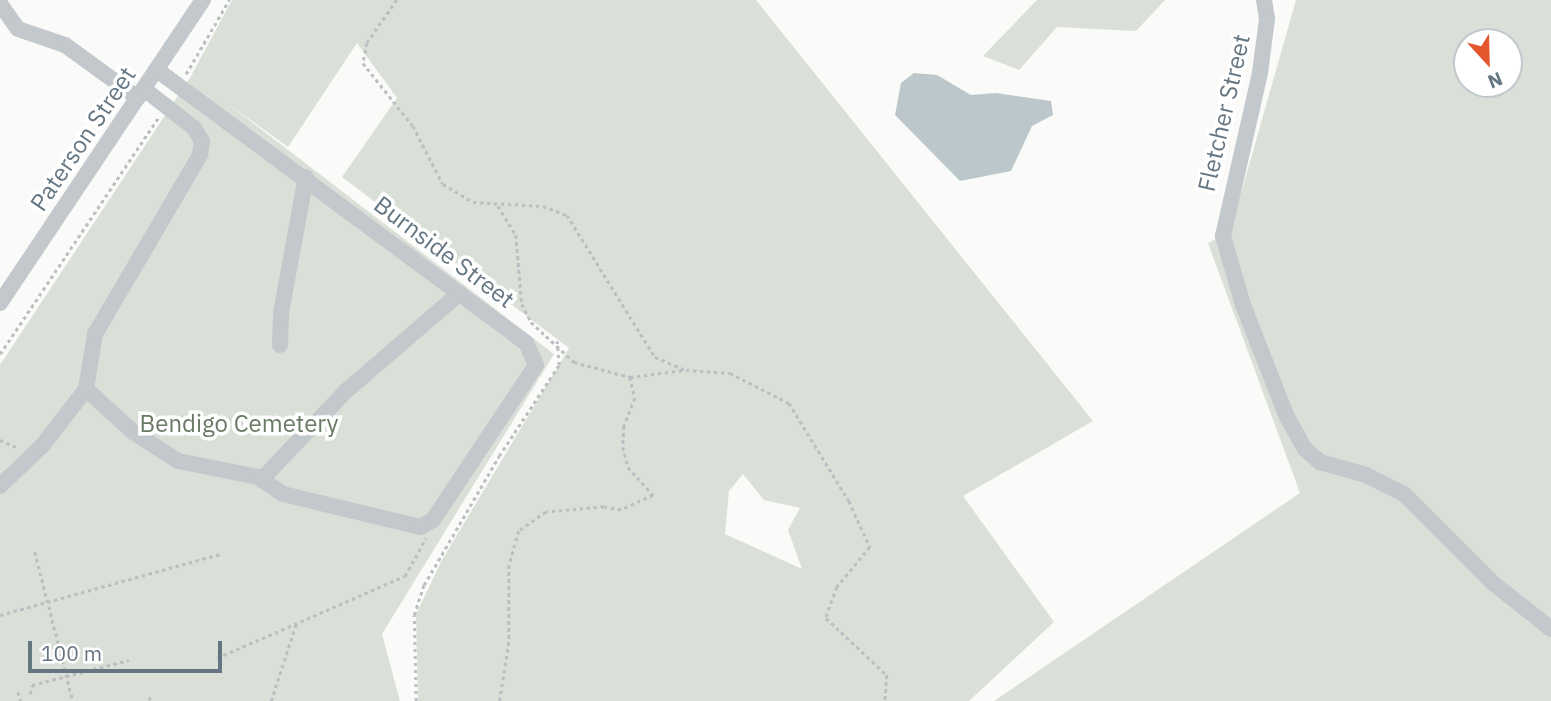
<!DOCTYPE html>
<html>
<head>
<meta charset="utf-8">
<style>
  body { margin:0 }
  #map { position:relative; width:1551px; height:701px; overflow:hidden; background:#fafaf8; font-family:"IBM Plex Sans",sans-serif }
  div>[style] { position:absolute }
  .green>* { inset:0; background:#dadfd7 }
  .water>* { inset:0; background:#bbc7cb }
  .path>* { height:2.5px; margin-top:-1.25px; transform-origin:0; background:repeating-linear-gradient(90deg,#bbbfc2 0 3.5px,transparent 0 7px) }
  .minor>* { height:16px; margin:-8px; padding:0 8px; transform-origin:8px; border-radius:8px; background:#c3c8cc }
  span { translate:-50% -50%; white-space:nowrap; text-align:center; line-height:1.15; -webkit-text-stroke:7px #fff; paint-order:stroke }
  .street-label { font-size:24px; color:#657683 }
  .park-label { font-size:24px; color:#687a64 }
  .north { position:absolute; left:1453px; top:28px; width:70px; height:70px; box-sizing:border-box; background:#fff; border:2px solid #c1c8cd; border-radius:50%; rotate:158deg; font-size:19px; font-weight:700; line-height:28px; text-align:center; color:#657683 }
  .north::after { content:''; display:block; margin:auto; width:24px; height:32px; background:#e4572e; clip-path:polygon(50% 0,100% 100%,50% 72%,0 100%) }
  .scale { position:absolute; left:28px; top:641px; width:194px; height:32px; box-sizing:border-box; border:4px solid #657683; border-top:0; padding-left:9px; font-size:21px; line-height:24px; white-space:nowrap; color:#657683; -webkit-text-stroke:5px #fff; paint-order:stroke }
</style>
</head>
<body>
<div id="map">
  <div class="green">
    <div style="clip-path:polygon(evenodd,232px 0,756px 0,1093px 421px,963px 496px,1054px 622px,969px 701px,418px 701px,416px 614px,442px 560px,569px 348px,342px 177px,397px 98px,357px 43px,288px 147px,227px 103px,554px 354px,382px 634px,400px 701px,0 701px,0 365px,191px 76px,232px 0,743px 474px,764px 500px,800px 508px,788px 530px,802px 569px,725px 534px,729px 491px,743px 474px)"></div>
    <div style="clip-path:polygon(1037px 0,1165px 0,1136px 31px,1057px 27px,1019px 70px,983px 56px)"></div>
    <div style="clip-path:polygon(evenodd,1296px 0,1551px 0,1551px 701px,994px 701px,1300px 493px,1208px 243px,1230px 232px,1296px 0,1467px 42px,1509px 42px,1509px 84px,1467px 84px,1467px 42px)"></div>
  </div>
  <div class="water">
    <div style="clip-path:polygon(914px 73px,937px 75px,971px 95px,996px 93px,1051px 101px,1053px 115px,1032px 126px,1011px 171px,960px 181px,895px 115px,901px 83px)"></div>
  </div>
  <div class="path">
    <div style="left:397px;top:0;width:52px;rotate:124.9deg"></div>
    <div style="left:367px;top:43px;width:20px;rotate:101deg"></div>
    <div style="left:363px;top:63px;width:80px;rotate:51.6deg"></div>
    <div style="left:413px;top:126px;width:65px;rotate:62.7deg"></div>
    <div style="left:443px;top:184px;width:35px;rotate:31deg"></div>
    <div style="left:473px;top:202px;width:70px;rotate:3.3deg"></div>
    <div style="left:543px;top:206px;width:26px;rotate:21deg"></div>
    <div style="left:567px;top:215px;width:167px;rotate:58.2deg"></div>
    <div style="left:655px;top:357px;width:34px;rotate:23deg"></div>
    <div style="left:686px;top:370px;width:44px;rotate:3.9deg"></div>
    <div style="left:730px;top:373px;width:66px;rotate:27deg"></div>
    <div style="left:789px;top:403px;width:115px;rotate:58.5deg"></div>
    <div style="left:849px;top:501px;width:51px;rotate:65.5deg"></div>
    <div style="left:870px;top:547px;width:52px;rotate:129.5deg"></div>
    <div style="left:837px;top:587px;width:33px;rotate:110deg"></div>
    <div style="left:826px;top:618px;width:83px;rotate:43.1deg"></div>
    <div style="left:887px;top:675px;width:26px;rotate:94deg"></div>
    <div style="left:186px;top:74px;width:86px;rotate:-59.8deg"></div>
    <div style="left:498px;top:206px;width:34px;rotate:58deg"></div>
    <div style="left:516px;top:235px;width:69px;rotate:85deg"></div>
    <div style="left:522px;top:304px;width:20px;rotate:63deg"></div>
    <div style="left:531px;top:322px;width:59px;rotate:42.9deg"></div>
    <div style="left:574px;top:362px;width:58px;rotate:15deg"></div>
    <div style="left:630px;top:377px;width:22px;rotate:77deg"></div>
    <div style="left:635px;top:398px;width:30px;rotate:111deg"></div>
    <div style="left:624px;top:426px;width:21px;rotate:93deg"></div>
    <div style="left:623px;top:447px;width:21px;rotate:76deg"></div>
    <div style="left:628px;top:467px;width:38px;rotate:48deg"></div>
    <div style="left:653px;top:495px;width:35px;rotate:155deg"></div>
    <div style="left:621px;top:510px;width:17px;rotate:-170deg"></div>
    <div style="left:604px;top:507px;width:58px;rotate:175.1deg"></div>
    <div style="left:546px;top:512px;width:33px;rotate:145deg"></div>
    <div style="left:519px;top:531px;width:35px;rotate:106deg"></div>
    <div style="left:509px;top:565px;width:77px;rotate:90deg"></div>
    <div style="left:509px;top:642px;width:60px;rotate:98.7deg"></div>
    <div style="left:0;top:354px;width:284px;rotate:-56.2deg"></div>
    <div style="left:630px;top:377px;width:55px;rotate:-7.3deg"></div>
    <div style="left:0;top:440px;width:20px;rotate:24deg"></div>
    <div style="left:35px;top:552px;width:154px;rotate:75.7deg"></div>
    <div style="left:0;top:615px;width:231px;rotate:-15.5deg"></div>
    <div style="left:217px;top:658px;width:205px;rotate:-23.6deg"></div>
    <div style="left:405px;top:576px;width:43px;rotate:-61.1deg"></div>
    <div style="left:18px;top:692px;width:9px;rotate:72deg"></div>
    <div style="left:30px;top:694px;width:9px;rotate:-77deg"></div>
    <div style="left:32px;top:685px;width:100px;rotate:-14.5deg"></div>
    <div style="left:149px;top:697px;width:4px;rotate:63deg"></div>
    <div style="left:271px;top:701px;width:81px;rotate:-72deg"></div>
    <div style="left:416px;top:701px;width:86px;rotate:-91.3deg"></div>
    <div style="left:414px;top:615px;width:32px;rotate:-72deg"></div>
    <div style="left:424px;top:585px;width:149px;rotate:-59.8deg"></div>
    <div style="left:499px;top:456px;width:109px;rotate:-56.6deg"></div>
    <div style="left:559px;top:365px;width:24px;rotate:-95deg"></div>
  </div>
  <div class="minor">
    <div style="left:1264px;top:0;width:19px;rotate:81deg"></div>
    <div style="left:1267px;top:19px;width:54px;rotate:97.4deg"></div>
    <div style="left:1260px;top:73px;width:167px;rotate:102.8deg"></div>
    <div style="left:1223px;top:236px;width:72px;rotate:73.8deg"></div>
    <div style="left:1243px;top:305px;width:118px;rotate:68.6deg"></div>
    <div style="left:1286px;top:415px;width:39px;rotate:61deg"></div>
    <div style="left:1305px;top:449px;width:20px;rotate:41deg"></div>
    <div style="left:1320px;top:462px;width:48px;rotate:15.8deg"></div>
    <div style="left:1366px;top:475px;width:42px;rotate:26.6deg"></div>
    <div style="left:1404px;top:494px;width:126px;rotate:45deg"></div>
    <div style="left:1493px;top:583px;width:74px;rotate:38.4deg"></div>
    <div style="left:1px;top:5px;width:29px;rotate:55deg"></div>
    <div style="left:18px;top:29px;width:50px;rotate:18.8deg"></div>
    <div style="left:65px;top:45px;width:90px;rotate:36deg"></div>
    <div style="left:0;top:303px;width:365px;rotate:-56.2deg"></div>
    <div style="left:280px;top:345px;width:32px;rotate:-88deg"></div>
    <div style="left:281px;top:313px;width:138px;rotate:-79.6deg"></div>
    <div style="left:86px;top:389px;width:64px;rotate:42.5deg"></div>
    <div style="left:133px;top:432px;width:54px;rotate:32.8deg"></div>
    <div style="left:178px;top:461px;width:82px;rotate:11.3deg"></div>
    <div style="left:258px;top:477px;width:30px;rotate:34deg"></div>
    <div style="left:283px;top:494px;width:141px;rotate:13.5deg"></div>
    <div style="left:420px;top:527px;width:15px;rotate:-28deg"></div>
    <div style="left:433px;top:520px;width:186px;rotate:-56.4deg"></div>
    <div style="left:536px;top:365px;width:24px;rotate:-114deg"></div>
    <div style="left:526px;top:343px;width:459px;rotate:-143.5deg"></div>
    <div style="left:261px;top:480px;width:123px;rotate:-46.3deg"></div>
    <div style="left:346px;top:391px;width:150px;rotate:-40.7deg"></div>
    <div style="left:0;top:486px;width:58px;rotate:-43.6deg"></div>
    <div style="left:42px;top:446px;width:72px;rotate:-52.3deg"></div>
    <div style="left:86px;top:389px;width:56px;rotate:-80.7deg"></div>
    <div style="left:95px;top:334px;width:208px;rotate:-59.6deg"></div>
    <div style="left:200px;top:155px;width:14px;rotate:-82deg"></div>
    <div style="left:202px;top:141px;width:15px;rotate:-122deg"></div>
    <div style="left:194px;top:128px;width:63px;rotate:-142deg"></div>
  </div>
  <div class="street-label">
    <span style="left:1224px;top:113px;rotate:-77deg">Fletcher Street</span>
    <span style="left:83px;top:139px;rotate:-56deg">Paterson Street</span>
    <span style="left:444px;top:252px;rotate:37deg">Burnside Street</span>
  </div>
  <div class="park-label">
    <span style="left:239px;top:424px">Bendigo Cemetery</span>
  </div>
  <div class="north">N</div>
  <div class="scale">100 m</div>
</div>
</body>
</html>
